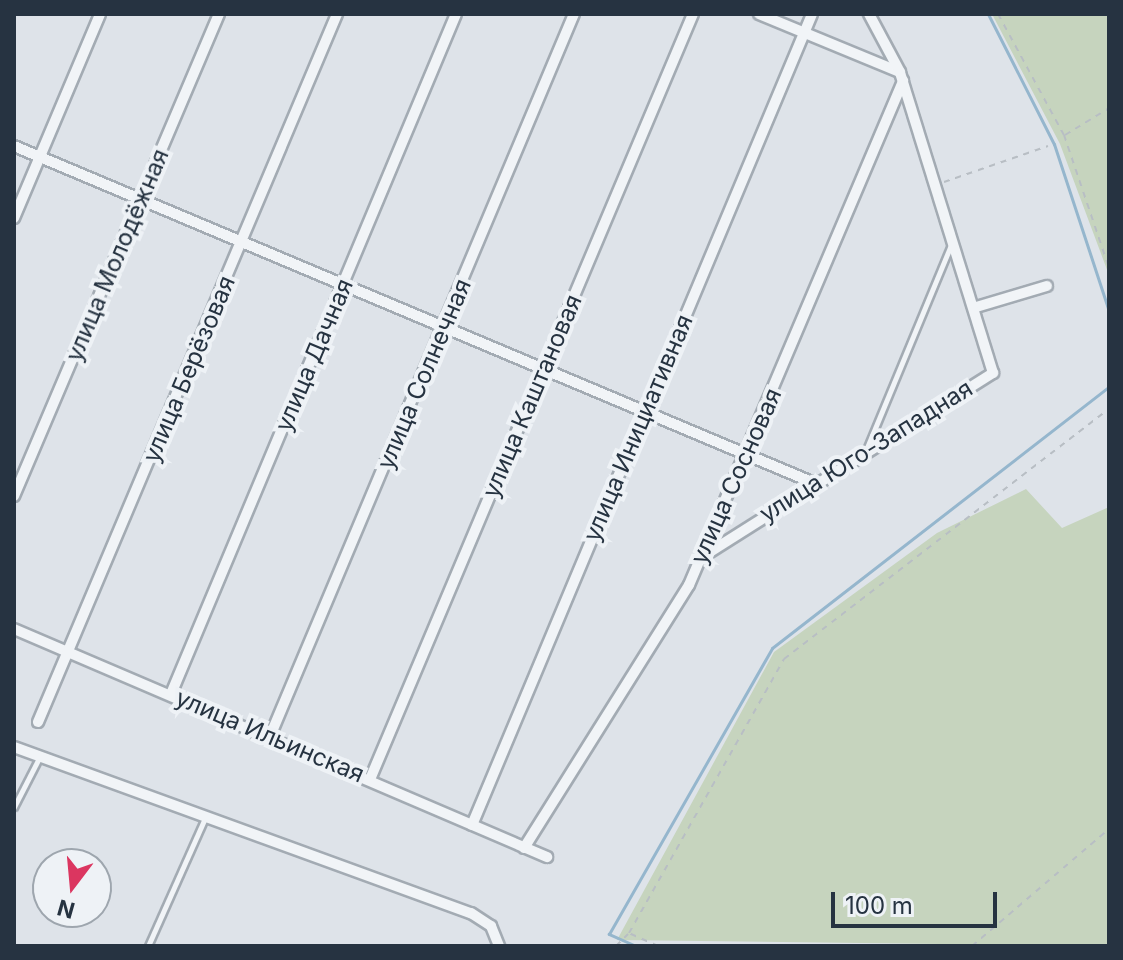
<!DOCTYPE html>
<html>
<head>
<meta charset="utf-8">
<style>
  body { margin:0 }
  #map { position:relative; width:1123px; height:960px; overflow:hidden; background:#dee3e9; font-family:Inter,sans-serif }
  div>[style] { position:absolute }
  .green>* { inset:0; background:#c6d4be }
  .stream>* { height:3px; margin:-1.5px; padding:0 1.5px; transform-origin:1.5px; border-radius:1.5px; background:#95b6cd }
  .path>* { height:2px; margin-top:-1px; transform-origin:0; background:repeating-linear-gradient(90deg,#b8bec4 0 6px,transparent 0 12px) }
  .roads { filter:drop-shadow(2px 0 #a3abb3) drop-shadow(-2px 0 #a3abb3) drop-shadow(0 2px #a3abb3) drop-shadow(0 -2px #a3abb3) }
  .service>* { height:5px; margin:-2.5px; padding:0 2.5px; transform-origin:2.5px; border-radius:2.5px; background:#f1f4f7 }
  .minor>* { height:10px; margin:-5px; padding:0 5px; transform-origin:5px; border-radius:5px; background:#f1f4f7 }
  span { translate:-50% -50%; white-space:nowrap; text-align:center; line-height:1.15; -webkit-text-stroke:8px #eef2f6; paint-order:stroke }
  .street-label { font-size:24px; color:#263341 }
  .frame { position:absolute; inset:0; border:16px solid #263341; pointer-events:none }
  .north { position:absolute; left:32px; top:848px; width:80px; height:80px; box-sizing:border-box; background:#eef2f6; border:2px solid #9ea6ae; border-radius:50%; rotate:196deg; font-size:22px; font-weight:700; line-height:32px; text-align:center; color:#263341 }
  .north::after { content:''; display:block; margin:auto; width:28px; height:36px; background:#db3660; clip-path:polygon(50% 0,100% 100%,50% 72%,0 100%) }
  .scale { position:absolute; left:831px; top:892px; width:166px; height:36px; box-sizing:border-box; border:4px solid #263341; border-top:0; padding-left:10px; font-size:24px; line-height:28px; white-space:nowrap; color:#263341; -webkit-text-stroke:6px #eef2f6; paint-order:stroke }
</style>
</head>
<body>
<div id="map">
  <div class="green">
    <div style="clip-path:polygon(992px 14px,1109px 14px,1109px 275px,1060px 144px)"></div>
    <div style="clip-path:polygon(1026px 489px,1062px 528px,1109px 507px,1109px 946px,617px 940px,774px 652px,937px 533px)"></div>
  </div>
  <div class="stream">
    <div style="left:988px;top:14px;width:146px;rotate:63.1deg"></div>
    <div style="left:1054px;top:144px;width:176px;rotate:71.8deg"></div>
    <div style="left:636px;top:946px;width:30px;rotate:-156deg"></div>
    <div style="left:609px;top:934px;width:329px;rotate:-60.3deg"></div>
    <div style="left:772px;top:648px;width:426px;rotate:-37.8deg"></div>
  </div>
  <div class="path">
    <div style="left:998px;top:14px;width:138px;rotate:61.4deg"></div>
    <div style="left:1064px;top:135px;width:140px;rotate:71.3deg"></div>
    <div style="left:1065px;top:135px;width:52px;rotate:-31.5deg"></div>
    <div style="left:944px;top:182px;width:110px;rotate:-19.1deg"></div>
    <div style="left:616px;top:946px;width:17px;rotate:-45deg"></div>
    <div style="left:658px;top:946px;width:32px;rotate:-156deg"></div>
    <div style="left:629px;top:933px;width:315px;rotate:-60.5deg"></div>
    <div style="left:784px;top:659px;width:410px;rotate:-37.6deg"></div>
    <div style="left:972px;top:946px;width:180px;rotate:-40.5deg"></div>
  </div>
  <div class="roads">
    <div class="service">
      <div style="left:866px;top:450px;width:222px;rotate:-67.5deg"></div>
      <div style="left:14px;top:807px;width:55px;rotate:-63deg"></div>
      <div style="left:148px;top:946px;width:142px;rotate:-66deg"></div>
    </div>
    <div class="minor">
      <div style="left:759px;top:14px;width:152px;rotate:22.4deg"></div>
      <div style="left:14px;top:146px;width:868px;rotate:22.84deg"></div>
      <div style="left:14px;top:218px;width:221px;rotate:-67.1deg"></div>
      <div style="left:976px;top:307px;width:74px;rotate:-16.5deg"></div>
      <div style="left:14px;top:496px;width:524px;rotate:-66.96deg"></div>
      <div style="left:705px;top:555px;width:341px;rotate:-32.3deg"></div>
      <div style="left:993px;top:373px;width:315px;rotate:-107.2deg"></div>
      <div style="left:900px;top:72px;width:66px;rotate:-118.1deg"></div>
      <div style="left:14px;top:629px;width:580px;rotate:23.16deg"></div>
      <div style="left:171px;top:694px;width:737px;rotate:-67.26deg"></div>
      <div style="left:38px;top:722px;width:769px;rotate:-67.1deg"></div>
      <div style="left:271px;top:734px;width:781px;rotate:-67.18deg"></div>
      <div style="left:14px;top:747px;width:486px;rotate:20deg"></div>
      <div style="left:471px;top:913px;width:24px;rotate:33deg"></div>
      <div style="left:491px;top:926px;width:22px;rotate:68deg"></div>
      <div style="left:371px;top:777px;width:828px;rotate:-67.12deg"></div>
      <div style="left:472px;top:825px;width:879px;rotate:-67.25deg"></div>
      <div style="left:524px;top:848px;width:310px;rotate:-57.9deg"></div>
      <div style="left:689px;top:585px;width:548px;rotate:-66.99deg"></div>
    </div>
  </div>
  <div class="street-label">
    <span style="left:117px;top:255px;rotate:-67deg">улица Молодёжная</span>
    <span style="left:314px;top:355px;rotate:-67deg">улица Дачная</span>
    <span style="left:189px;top:369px;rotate:-67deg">улица Берёзовая</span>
    <span style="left:424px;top:374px;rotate:-67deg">улица Солнечная</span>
    <span style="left:532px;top:396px;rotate:-67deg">улица Каштановая</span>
    <span style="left:638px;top:428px;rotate:-67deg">улица Инициативная</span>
    <span style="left:866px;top:451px;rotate:-32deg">улица Юго-Западная</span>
    <span style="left:736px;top:476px;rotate:-66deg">улица Сосновая</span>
    <span style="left:270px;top:736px;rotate:23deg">улица Ильинская</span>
  </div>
  <div class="frame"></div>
  <div class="north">N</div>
  <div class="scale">100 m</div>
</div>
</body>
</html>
